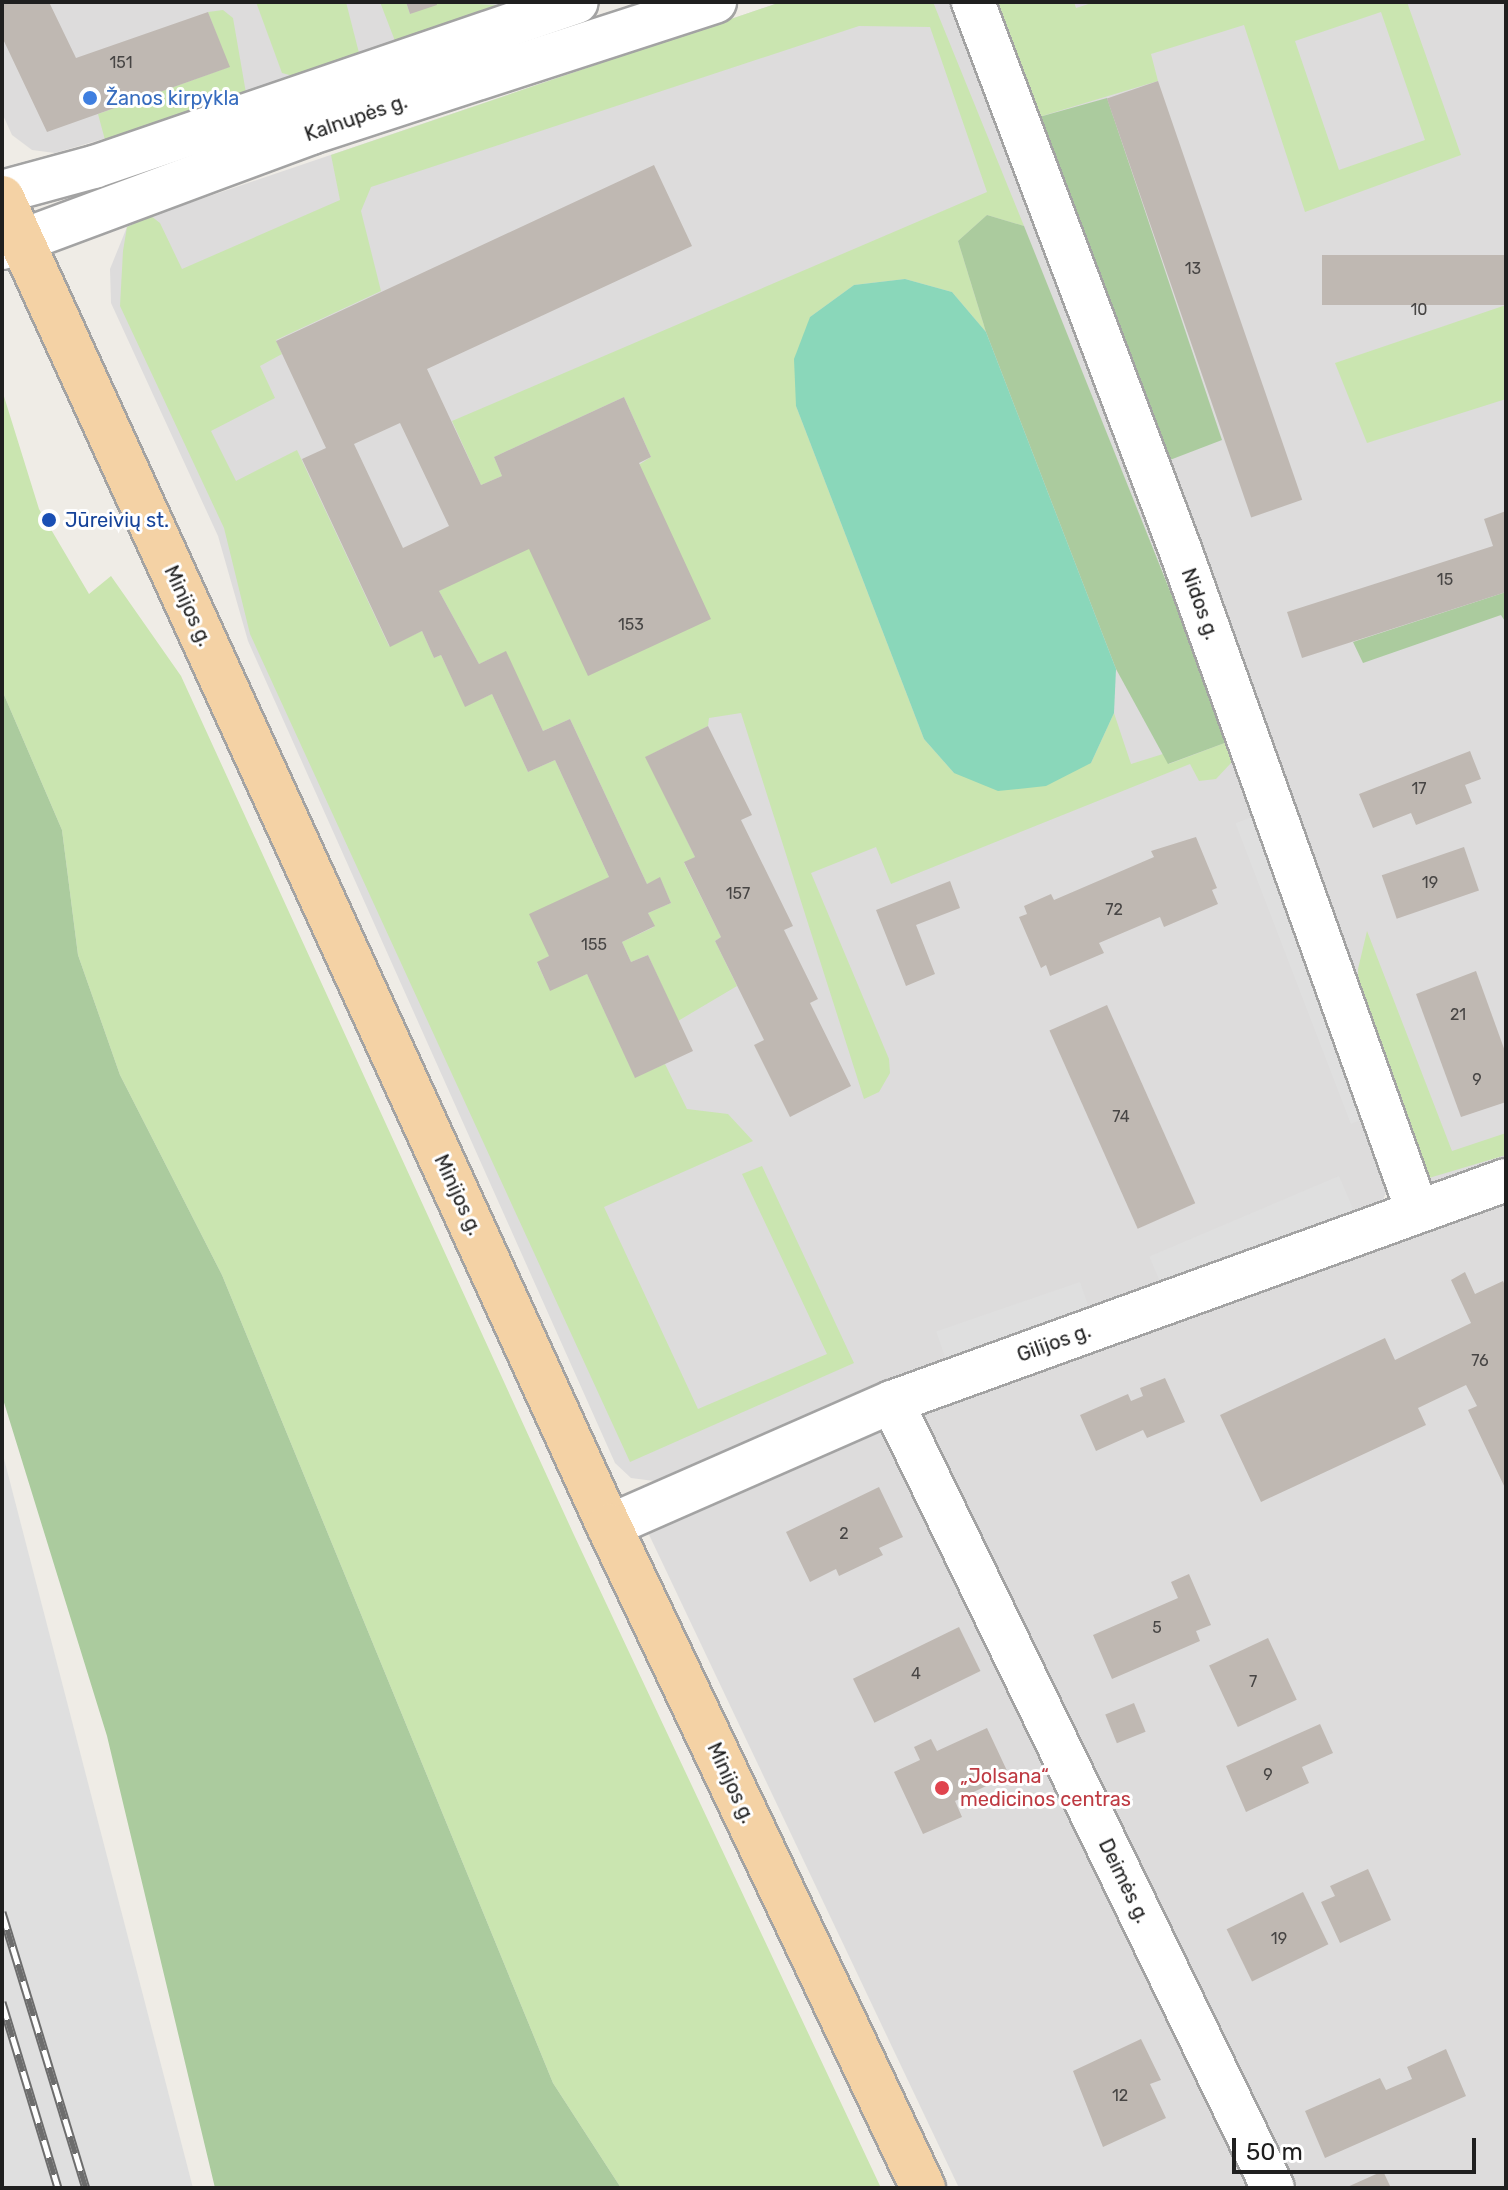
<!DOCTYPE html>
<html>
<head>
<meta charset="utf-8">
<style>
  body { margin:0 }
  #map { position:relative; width:1508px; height:2190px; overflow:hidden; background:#efece6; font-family:Rubik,sans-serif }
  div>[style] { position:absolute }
  .residential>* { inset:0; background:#dddcdc }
  .grass>* { inset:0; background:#cae5b0 }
  .forest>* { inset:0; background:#abcb9e }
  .pitch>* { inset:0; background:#8ad7ba }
  .parking>* { inset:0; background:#dfdfdf; transform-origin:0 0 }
  .building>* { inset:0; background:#bfb8b2; transform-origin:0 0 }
  .roads { filter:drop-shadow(2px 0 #a3a3a3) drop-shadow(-2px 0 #a3a3a3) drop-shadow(0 2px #a3a3a3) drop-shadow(0 -2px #a3a3a3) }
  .minor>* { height:42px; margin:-21px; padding:0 21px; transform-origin:21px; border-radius:21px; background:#fff }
  .major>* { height:44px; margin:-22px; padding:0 22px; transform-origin:22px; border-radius:22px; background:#f4d2a5 }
  .rail>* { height:9px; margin-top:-4.5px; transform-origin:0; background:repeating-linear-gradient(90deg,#fff 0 18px,#6d6d6d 0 36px); box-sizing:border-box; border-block:2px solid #6d6d6d }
  .dots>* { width:22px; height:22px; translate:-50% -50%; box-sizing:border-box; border:4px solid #fff; border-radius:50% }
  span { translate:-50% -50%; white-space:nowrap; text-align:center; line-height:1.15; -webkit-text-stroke:6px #fff; paint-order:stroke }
  .number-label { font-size:16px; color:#474544 }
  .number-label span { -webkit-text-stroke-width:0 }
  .shop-label { font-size:20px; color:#366cbe }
  .left { translate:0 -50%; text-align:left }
  .street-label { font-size:20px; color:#1f1f1f }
  .transit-label { font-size:20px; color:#164399 }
  .health-label { font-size:20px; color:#be3a42 }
  .frame { position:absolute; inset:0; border:4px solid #1f1f1f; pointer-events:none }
  .scale { position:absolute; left:1232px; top:2138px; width:244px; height:36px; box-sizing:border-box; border:4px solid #1f1f1f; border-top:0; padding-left:10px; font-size:24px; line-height:28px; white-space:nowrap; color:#1f1f1f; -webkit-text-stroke:6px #fff; paint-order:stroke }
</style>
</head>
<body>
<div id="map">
  <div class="residential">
    <div style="clip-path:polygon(2px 2px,505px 2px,158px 123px,55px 153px,32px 150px,12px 135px,2px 113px)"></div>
    <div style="clip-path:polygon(781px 2px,957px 2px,1390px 1182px,1382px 1203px,654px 1481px,631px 1478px,615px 1463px,248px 641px,218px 536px,111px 303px,110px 269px,127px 227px,151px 216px)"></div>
    <div style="clip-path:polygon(989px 2px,1506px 2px,1506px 1164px,1435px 1185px,1429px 1178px)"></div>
    <div style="clip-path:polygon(1506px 1201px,1506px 2188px,1298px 2188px,918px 1417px)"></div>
    <div style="clip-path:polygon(889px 1429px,1253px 2188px,959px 2188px,643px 1522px)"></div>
  </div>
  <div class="grass">
    <div style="clip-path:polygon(346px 2px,359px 53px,293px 76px,282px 73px,256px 2px)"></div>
    <div style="clip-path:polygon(380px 2px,406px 2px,410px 14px,436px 2px,497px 5px,395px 41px)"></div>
    <div style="clip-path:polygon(781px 2px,933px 2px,1024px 226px,987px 215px,958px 241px,986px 332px,952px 292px,905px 279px,854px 285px,810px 317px,796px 406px,924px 739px,954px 773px,1091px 763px,1114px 713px,1131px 764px,1163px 754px,1169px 764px,1230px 741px,1231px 763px,1216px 779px,1199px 781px,1190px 764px,891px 884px,876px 847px,811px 873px,889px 1059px,890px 1073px,879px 1092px,864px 1099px,741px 713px,709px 718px,708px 726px,646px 757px,695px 857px,684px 863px,721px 937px,715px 941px,737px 986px,678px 1021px,648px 955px,631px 962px,622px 942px,654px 927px,648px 913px,671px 903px,660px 878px,647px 884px,570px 719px,543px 731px,505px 652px,479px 664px,439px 591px,651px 457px,624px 397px,494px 457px,502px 476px,481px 485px,452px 421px,987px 192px,930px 27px,859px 26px,371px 187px,361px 211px,381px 291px,276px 340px,282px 354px,260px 366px,275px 398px,211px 431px,236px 481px,297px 450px,389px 646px,422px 631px,434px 658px,441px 655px,465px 706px,492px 694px,528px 772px,555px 760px,609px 877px,549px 956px,537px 963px,550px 990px,587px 974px,635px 1077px,665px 1064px,687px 1109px,728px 1114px,753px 1141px,604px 1207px,698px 1409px,827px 1354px,742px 1174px,762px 1166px,854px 1363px,630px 1462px,250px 634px,224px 528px,120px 306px,123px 251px,127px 227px,151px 216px,160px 223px,182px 269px,340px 200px,331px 155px)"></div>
    <div style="clip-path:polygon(evenodd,989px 2px,1074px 2px,1076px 8px,1095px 2px,1407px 2px,1461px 155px,1305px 212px,1244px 25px,1151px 54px,1158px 81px,1032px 119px,989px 2px,1381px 12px,1425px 140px,1339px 170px,1295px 41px,1381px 12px)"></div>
    <div style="clip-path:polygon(223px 10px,233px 18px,246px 93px,105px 140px,98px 114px,229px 67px,208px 12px)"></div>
    <div style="clip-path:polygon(1506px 305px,1506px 399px,1367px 443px,1335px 363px)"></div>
    <div style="clip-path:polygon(2px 390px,39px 509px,89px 594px,111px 576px,181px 676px,574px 1535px,881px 2188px,621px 2188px,553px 2083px,222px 1275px,120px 1075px,78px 955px,62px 830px,2px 690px)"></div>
    <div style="clip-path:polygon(1367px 931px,1452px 1151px,1506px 1133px,1506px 1155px,1429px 1178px,1359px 997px,1358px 969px)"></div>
  </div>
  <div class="forest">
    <div style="clip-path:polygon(1107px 98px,1222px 440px,1162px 463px,1032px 119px)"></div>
    <div style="clip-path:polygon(987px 215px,1024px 226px,1230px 741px,1168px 764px,1116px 669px,986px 332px,958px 241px)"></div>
    <div style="clip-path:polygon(1506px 592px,1506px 623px,1501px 615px,1363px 663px,1353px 642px)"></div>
    <div style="clip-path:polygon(2px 690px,62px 830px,78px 955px,120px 1075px,222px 1275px,553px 2083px,621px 2188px,215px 2188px,107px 1736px,2px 1396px)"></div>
  </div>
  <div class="pitch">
    <div style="clip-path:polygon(905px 279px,952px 292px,986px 332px,1116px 669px,1114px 713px,1091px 763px,1046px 786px,998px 791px,954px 773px,924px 739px,796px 406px,794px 359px,810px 317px,854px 285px)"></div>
  </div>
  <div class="parking">
    <div style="left:1257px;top:815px;width:322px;height:23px;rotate:69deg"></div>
    <div style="left:1339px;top:1176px;width:39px;height:206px;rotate:67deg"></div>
    <div style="left:1080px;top:1282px;width:39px;height:152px;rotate:71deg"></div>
    <div style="clip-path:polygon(2px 1451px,193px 2188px,2px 2188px)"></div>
  </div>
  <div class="building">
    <div style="clip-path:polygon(2px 2px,49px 2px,76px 58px,208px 12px,230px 67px,47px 132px,2px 37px)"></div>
    <div style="clip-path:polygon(406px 2px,436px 2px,437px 5px,410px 14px)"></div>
    <div style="left:1158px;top:81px;width:443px;height:54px;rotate:71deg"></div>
    <div style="clip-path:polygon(evenodd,654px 165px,692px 246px,427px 369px,481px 485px,502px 476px,494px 457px,624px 397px,651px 457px,639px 463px,711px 619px,588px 676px,529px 549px,439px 591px,479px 664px,506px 651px,543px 731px,570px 719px,647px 884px,660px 877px,671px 903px,648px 913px,655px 926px,622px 942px,631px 962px,648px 955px,693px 1051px,635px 1078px,587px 974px,550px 991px,537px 962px,549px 956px,529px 914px,609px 877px,555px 760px,528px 772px,492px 694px,465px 707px,441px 655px,434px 658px,422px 631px,390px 647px,302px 459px,326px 448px,276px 341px,654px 165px,400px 423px,449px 526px,403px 548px,354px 444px,400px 423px)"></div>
    <div style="left:1506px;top:255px;width:50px;height:184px;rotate:90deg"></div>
    <div style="clip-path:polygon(1506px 511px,1506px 592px,1302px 658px,1287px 612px,1493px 546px,1484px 519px)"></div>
    <div style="clip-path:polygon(708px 726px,752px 815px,741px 820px,793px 926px,784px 930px,818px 999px,810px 1003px,851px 1086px,790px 1117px,754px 1045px,764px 1040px,715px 941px,721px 937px,684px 862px,695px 857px,645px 757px)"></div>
    <div style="clip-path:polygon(1470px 751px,1481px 779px,1465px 785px,1472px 803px,1416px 825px,1411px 813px,1373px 828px,1359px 794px)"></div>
    <div style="clip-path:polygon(1196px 837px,1217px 888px,1212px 890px,1218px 904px,1164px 927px,1160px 917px,1099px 943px,1104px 953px,1050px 976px,1046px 965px,1041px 968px,1019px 917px,1027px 914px,1024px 906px,1051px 894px,1054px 900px,1154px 857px,1151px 851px)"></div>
    <div style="left:1464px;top:847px;width:46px;height:87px;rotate:71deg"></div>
    <div style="clip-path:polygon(950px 881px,960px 908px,916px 925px,935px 974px,906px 986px,876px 910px)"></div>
    <div style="clip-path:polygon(1476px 971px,1506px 1054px,1506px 1102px,1461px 1117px,1416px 994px)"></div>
    <div style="left:1107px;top:1005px;width:217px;height:63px;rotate:66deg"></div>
    <div style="clip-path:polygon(1465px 1272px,1475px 1294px,1503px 1281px,1506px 1288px,1506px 1490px,1468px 1410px,1477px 1406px,1466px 1385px,1418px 1408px,1426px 1425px,1261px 1502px,1220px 1415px,1385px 1338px,1395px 1360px,1471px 1323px,1451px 1280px)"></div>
    <div style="clip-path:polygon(1165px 1378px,1185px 1422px,1147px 1438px,1143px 1430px,1096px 1451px,1080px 1415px,1128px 1394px,1131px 1401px,1143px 1396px,1140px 1388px)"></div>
    <div style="clip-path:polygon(879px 1487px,903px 1537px,879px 1548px,883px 1555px,839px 1576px,836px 1569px,810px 1582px,786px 1532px)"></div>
    <div style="clip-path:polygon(1189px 1574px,1211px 1625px,1196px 1631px,1200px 1641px,1112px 1679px,1093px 1635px,1178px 1598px,1171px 1582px)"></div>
    <div style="left:959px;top:1627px;width:49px;height:118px;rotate:64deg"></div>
    <div style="left:1268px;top:1638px;width:68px;height:65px;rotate:65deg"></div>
    <div style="left:1134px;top:1703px;width:31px;height:31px;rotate:68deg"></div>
    <div style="clip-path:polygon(1320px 1724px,1333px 1753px,1302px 1767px,1309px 1783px,1246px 1812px,1226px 1766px)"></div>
    <div style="clip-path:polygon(987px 1728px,1009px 1775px,955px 1801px,962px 1817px,923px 1834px,894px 1772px,920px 1760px,914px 1747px,931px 1739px,937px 1751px)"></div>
    <div style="clip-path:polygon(1368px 1869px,1391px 1920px,1340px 1943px,1321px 1902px,1335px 1896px,1330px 1886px)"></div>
    <div style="left:1303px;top:1892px;width:58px;height:85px;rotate:64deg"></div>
    <div style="clip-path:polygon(1141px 2039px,1161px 2080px,1150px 2084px,1166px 2118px,1103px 2147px,1073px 2071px)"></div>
    <div style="clip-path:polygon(1446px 2049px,1466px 2096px,1325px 2158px,1305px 2111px,1380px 2078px,1386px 2090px,1412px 2079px,1407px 2067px)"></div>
    <div style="clip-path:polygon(1383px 2171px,1391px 2188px,1345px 2188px)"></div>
  </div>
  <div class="roads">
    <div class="minor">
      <div style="left:973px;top:2px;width:588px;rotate:69.28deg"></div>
      <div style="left:1181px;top:552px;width:699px;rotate:70.27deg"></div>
      <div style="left:2px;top:192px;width:95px;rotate:-15.2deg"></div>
      <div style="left:94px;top:167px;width:510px;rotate:-18.86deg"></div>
      <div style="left:2px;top:248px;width:330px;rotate:-20.4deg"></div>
      <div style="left:311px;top:133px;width:425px;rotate:-18deg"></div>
      <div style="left:892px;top:1402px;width:873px;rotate:64.14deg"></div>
      <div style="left:609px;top:1526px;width:309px;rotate:-23.7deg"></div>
      <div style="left:892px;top:1402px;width:653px;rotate:-19.88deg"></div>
    </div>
    <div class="major">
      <div style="left:2px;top:198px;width:1460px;rotate:65.44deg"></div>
      <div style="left:609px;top:1526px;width:733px;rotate:64.62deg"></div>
    </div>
  </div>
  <div class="rail">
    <div style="left:2px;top:1912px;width:288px;rotate:73.1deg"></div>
    <div style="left:2px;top:2002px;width:194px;rotate:73.2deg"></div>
  </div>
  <div class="dots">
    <div style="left:90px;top:98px;background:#3f7fe0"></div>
    <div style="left:49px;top:520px;background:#1a4fb4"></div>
    <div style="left:942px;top:1788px;background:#e0444e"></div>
  </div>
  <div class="number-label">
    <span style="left:121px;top:63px">151</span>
    <span style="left:1193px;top:269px">13</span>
    <span style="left:1419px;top:310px">10</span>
    <span style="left:1445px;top:580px">15</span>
    <span style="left:631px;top:625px">153</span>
    <span style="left:1419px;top:789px">17</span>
    <span style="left:1430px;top:883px">19</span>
    <span style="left:738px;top:894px">157</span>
    <span style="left:1114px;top:910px">72</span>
    <span style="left:594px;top:945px">155</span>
    <span style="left:1458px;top:1015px">21</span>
    <span style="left:1477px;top:1080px">9</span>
    <span style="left:1121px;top:1117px">74</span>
    <span style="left:1480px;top:1361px">76</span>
    <span style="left:844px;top:1534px">2</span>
    <span style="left:1157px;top:1628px">5</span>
    <span style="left:916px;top:1674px">4</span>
    <span style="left:1253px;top:1682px">7</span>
    <span style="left:1268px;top:1775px">9</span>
    <span style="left:1279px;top:1939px">19</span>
    <span style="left:1120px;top:2096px">12</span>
  </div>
  <div class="shop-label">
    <span class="left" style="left:106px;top:98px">Žanos kirpykla</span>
  </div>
  <div class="street-label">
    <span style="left:356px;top:118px;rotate:-19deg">Kalnupės g.</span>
    <span style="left:1200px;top:604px;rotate:70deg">Nidos g.</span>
    <span style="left:188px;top:606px;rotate:65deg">Minijos g.</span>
    <span style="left:458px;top:1195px;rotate:65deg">Minijos g.</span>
    <span style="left:1054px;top:1343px;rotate:-20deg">Gilijos g.</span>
    <span style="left:731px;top:1783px;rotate:65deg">Minijos g.</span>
    <span style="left:1124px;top:1881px;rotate:64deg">Deimės g.</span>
  </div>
  <div class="transit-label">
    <span class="left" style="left:65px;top:520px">Jūreivių st.</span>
  </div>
  <div class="health-label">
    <span class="left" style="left:960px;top:1788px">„Jolsana“<br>medicinos centras</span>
  </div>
  <div class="frame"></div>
  <div class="scale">50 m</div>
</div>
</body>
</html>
